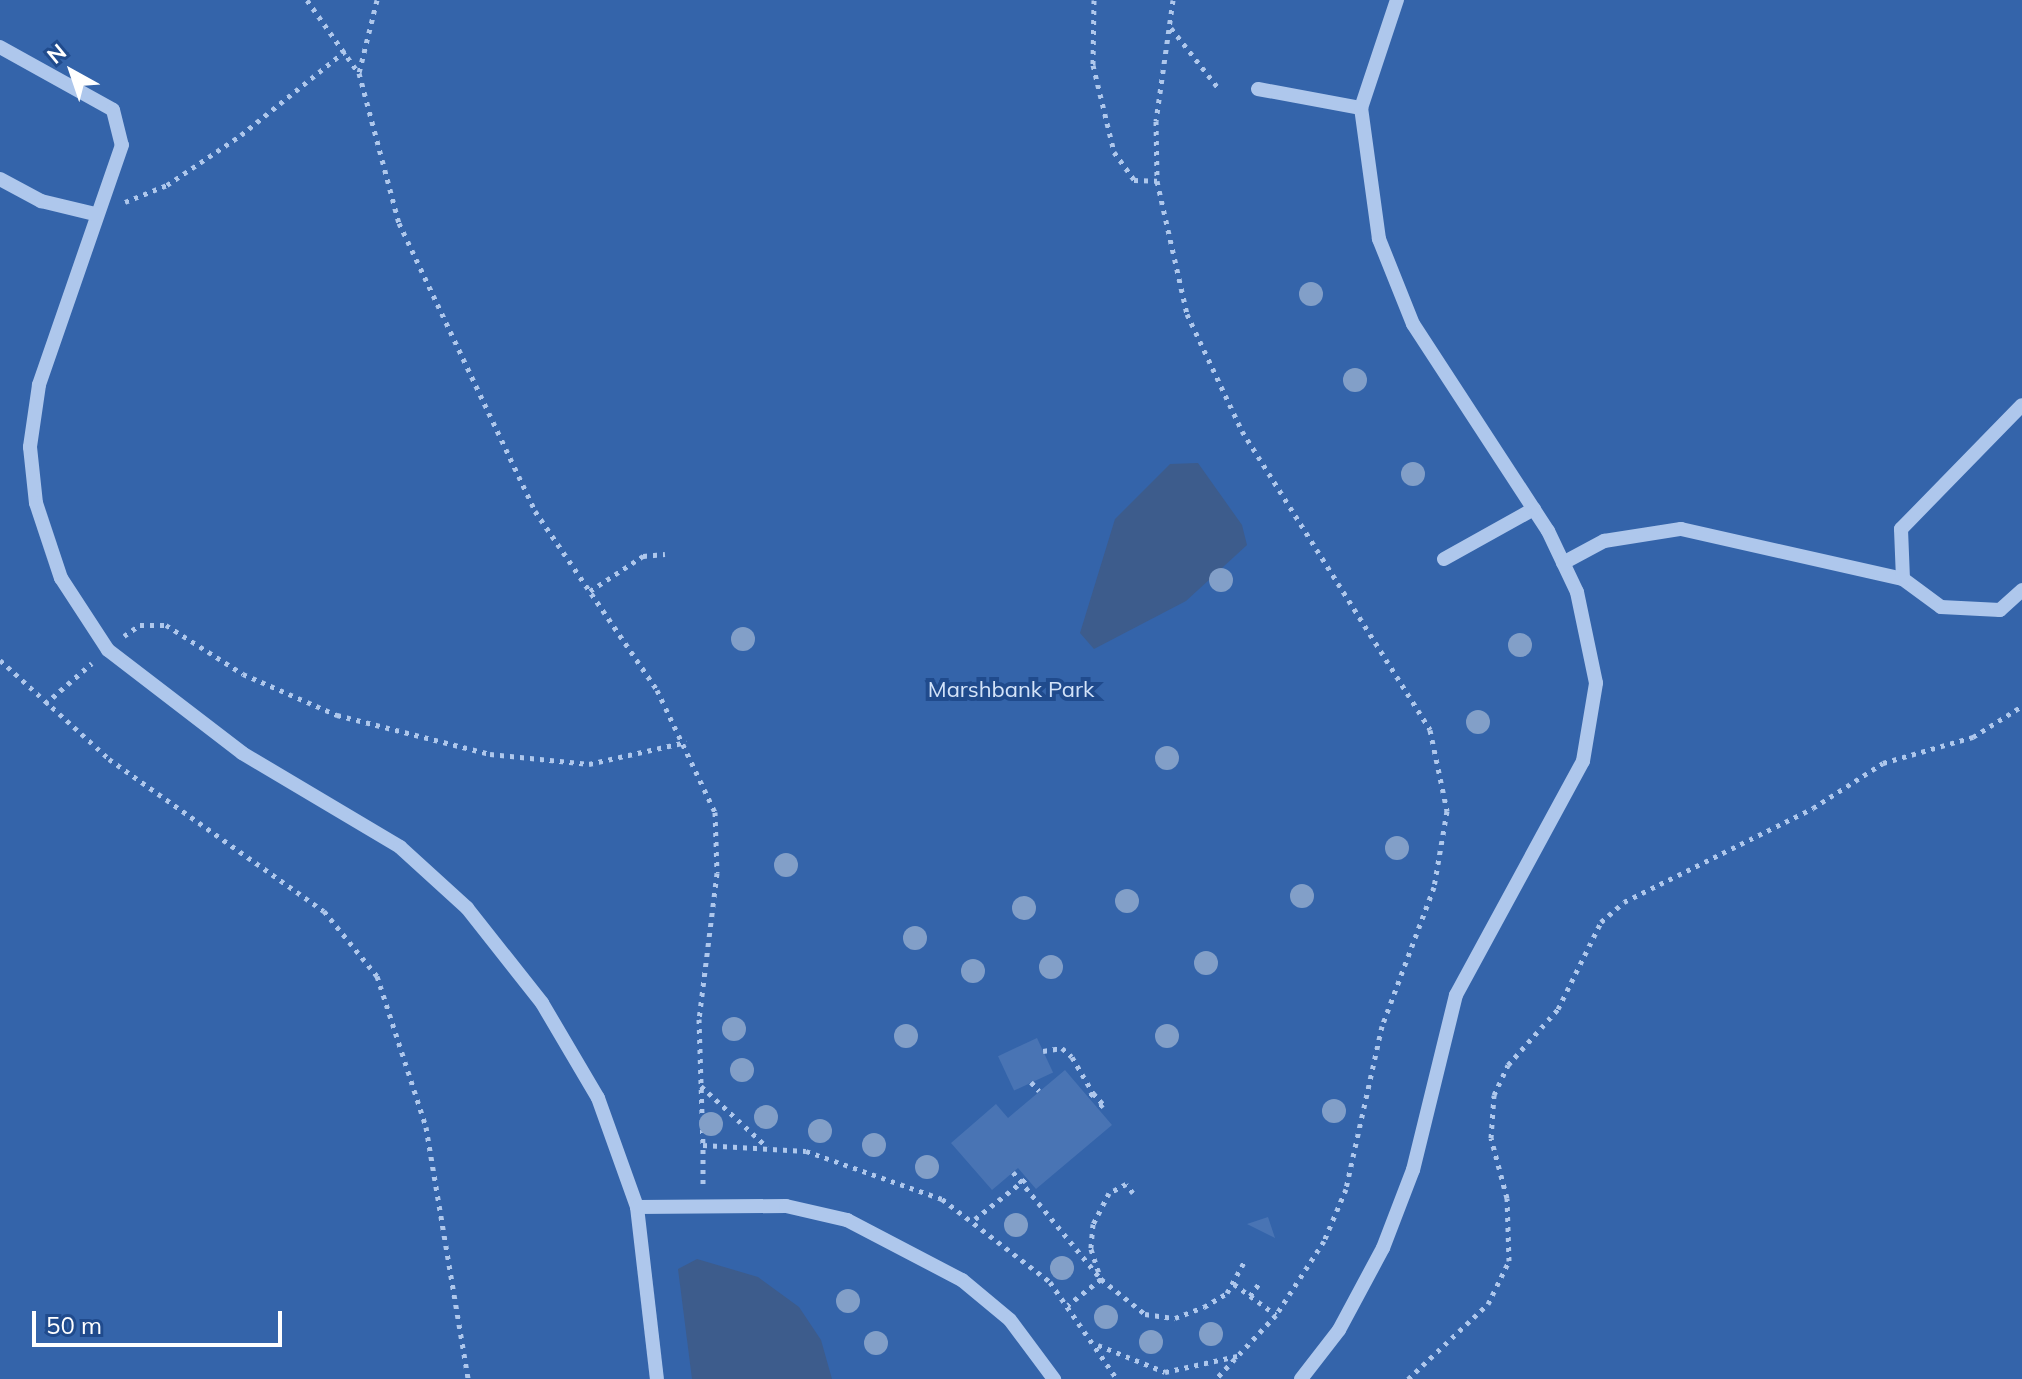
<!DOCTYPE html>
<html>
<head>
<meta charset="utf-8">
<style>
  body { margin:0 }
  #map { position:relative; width:2022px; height:1379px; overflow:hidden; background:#204b8d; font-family:Mulish,sans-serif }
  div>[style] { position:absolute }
  .green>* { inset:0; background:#3464aa; transform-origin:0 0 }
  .water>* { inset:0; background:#3d5c8c }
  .building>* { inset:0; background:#4974b4; transform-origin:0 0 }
  .path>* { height:5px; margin-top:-2.5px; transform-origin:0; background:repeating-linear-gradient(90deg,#aec7ec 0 4px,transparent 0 10px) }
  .minor>* { height:14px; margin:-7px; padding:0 7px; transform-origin:7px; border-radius:7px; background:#aec7ec }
  .trees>* { width:24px; height:24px; margin:-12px; border-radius:50%; background:#829fc8 }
  span { translate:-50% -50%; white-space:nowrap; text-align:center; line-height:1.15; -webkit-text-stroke:8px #204b8d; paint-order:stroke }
  .park-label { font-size:22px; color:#d3e3f9 }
  .north { position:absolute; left:32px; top:32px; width:80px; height:80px; -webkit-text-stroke:6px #204b8d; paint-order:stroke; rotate:320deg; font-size:22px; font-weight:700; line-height:32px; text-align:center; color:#fff }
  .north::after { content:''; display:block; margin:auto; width:28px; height:36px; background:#fff; clip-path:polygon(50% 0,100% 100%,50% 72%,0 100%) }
  .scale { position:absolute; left:32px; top:1311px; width:250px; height:36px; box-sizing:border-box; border:4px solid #fff; border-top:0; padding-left:10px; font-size:24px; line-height:28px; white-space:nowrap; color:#fff; -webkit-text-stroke:6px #204b8d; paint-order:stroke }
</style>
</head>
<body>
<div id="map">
  <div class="green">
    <div style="left:0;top:0;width:2022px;height:1379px"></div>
  </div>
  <div class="water">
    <div style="clip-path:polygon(1198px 463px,1242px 525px,1247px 545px,1186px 601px,1094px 649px,1080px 633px,1115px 519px,1170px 464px)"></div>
    <div style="clip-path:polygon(697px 1259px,758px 1277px,799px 1307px,821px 1340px,832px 1379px,692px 1379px,678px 1269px)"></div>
  </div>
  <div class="building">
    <div style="left:1037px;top:1038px;width:38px;height:43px;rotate:65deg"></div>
    <div style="clip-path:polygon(1065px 1070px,1112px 1125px,1036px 1189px,1018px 1168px,992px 1190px,951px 1143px,996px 1104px,1008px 1118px)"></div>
    <div style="clip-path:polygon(1268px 1217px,1275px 1238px,1247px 1224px)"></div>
  </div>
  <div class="path">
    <div style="left:307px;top:0;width:88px;rotate:54.7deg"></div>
    <div style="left:377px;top:0;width:75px;rotate:103.9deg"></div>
    <div style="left:359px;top:73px;width:155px;rotate:75.1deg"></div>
    <div style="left:399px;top:223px;width:318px;rotate:64.7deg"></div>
    <div style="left:535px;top:511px;width:217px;rotate:55.7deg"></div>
    <div style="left:657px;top:690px;width:135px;rotate:64.6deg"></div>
    <div style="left:715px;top:812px;width:61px;rotate:88.1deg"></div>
    <div style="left:717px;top:873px;width:147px;rotate:97deg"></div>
    <div style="left:699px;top:1019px;width:126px;rotate:88.2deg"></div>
    <div style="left:703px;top:1145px;width:103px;rotate:3.3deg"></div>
    <div style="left:806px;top:1151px;width:144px;rotate:19.4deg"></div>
    <div style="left:942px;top:1199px;width:136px;rotate:37.5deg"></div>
    <div style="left:1050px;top:1282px;width:118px;rotate:55.4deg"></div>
    <div style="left:1094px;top:0;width:65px;rotate:90.9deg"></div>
    <div style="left:1093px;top:65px;width:89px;rotate:76.4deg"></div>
    <div style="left:1114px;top:152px;width:34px;rotate:54deg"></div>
    <div style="left:1134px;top:180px;width:23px;rotate:2deg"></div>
    <div style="left:1173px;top:0;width:122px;rotate:98deg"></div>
    <div style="left:1156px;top:121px;width:60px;rotate:89deg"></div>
    <div style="left:1157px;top:181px;width:136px;rotate:77.3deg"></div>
    <div style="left:1187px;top:314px;width:129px;rotate:64.8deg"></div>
    <div style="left:1242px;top:431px;width:353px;rotate:57.8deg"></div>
    <div style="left:1430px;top:730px;width:83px;rotate:78.1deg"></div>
    <div style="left:1447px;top:811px;width:77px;rotate:99.7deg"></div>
    <div style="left:1434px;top:887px;width:148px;rotate:110.5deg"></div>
    <div style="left:1382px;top:1026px;width:167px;rotate:102.5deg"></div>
    <div style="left:1346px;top:1189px;width:56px;rotate:112.9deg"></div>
    <div style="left:1324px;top:1241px;width:88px;rotate:123deg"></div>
    <div style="left:1276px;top:1315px;width:88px;rotate:133.2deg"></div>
    <div style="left:1171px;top:28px;width:78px;rotate:51.8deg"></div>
    <div style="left:125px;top:202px;width:45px;rotate:-22deg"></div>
    <div style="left:167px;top:185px;width:89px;rotate:-34deg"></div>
    <div style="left:241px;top:135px;width:134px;rotate:-38.9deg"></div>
    <div style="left:590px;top:591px;width:64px;rotate:-33.4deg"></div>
    <div style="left:643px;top:556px;width:22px;rotate:-5deg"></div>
    <div style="left:124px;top:636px;width:19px;rotate:-35deg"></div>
    <div style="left:140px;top:625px;width:26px"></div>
    <div style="left:166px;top:625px;width:91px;rotate:32.5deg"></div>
    <div style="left:243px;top:674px;width:103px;rotate:23.6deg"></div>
    <div style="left:337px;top:715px;width:158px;rotate:14.3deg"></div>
    <div style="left:490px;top:754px;width:100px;rotate:5.8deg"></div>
    <div style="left:589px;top:764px;width:100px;rotate:-12.7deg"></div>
    <div style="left:0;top:660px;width:147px;rotate:42.2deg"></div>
    <div style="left:109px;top:759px;width:263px;rotate:35.3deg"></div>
    <div style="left:324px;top:911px;width:84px;rotate:50.8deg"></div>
    <div style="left:377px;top:976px;width:159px;rotate:72deg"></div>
    <div style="left:426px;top:1127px;width:255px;rotate:80.5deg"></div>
    <div style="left:45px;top:704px;width:62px;rotate:-41.1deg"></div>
    <div style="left:1043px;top:1051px;width:19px;rotate:-9deg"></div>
    <div style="left:1062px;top:1048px;width:13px;rotate:42deg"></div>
    <div style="left:1072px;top:1057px;width:42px;rotate:59.7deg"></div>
    <div style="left:1093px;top:1093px;width:6px;rotate:141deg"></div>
    <div style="left:1031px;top:1082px;width:12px;rotate:48deg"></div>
    <div style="left:701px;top:1086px;width:90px;rotate:42.7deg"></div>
    <div style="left:1093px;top:1093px;width:15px;rotate:48deg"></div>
    <div style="left:1103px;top:1104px;width:6px;rotate:141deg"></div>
    <div style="left:1013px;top:1172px;width:139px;rotate:50.6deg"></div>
    <div style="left:1101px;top:1279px;width:42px;rotate:141.8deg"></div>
    <div style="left:703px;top:1184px;width:39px;rotate:-90deg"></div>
    <div style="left:1133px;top:1193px;width:11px;rotate:-128deg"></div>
    <div style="left:1126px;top:1184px;width:19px;rotate:152deg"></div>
    <div style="left:1109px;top:1193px;width:35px;rotate:117deg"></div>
    <div style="left:1093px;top:1224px;width:25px;rotate:95deg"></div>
    <div style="left:1091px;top:1249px;width:32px;rotate:72deg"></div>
    <div style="left:1101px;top:1279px;width:56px;rotate:38.5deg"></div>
    <div style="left:1145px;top:1314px;width:30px;rotate:8deg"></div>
    <div style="left:1175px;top:1318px;width:31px;rotate:-21deg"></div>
    <div style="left:1204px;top:1307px;width:27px;rotate:-31deg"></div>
    <div style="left:1227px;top:1293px;width:39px;rotate:-61deg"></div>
    <div style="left:975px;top:1219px;width:66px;rotate:-38.3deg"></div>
    <div style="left:1234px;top:1284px;width:52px;rotate:36.4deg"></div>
    <div style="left:1250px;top:1296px;width:17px;rotate:-54deg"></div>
    <div style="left:1098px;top:1345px;width:72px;rotate:21.9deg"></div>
    <div style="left:1165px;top:1372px;width:74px;rotate:-12.5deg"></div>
    <div style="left:1408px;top:1379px;width:110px;rotate:-43.2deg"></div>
    <div style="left:1488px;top:1304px;width:48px;rotate:-64deg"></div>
    <div style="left:1509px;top:1261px;width:63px;rotate:-91.8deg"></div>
    <div style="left:1507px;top:1198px;width:62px;rotate:-104.9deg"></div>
    <div style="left:1491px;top:1138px;width:43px;rotate:-86deg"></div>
    <div style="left:1494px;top:1095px;width:33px;rotate:-65deg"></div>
    <div style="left:1508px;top:1065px;width:75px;rotate:-48.2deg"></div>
    <div style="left:1558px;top:1009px;width:97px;rotate:-63.7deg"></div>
    <div style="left:1601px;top:922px;width:30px;rotate:-41deg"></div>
    <div style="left:1624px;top:902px;width:211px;rotate:-26.4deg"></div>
    <div style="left:1813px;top:808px;width:83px;rotate:-32.7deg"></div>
    <div style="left:1883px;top:763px;width:94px;rotate:-16.1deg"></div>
    <div style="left:1973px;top:737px;width:58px;rotate:-32.3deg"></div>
  </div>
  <div class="minor">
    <div style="left:0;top:47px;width:129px;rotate:29.1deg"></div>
    <div style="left:113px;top:110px;width:36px;rotate:76deg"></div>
    <div style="left:122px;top:145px;width:254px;rotate:109.1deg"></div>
    <div style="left:39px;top:385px;width:63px;rotate:98.3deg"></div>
    <div style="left:30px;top:447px;width:56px;rotate:83.9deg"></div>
    <div style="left:36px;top:503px;width:79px;rotate:71.6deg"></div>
    <div style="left:61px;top:578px;width:86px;rotate:56.9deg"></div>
    <div style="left:108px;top:650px;width:169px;rotate:37.5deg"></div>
    <div style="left:242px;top:753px;width:184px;rotate:30.7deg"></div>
    <div style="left:400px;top:847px;width:91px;rotate:42.3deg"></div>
    <div style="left:467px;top:908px;width:121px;rotate:51.7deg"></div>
    <div style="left:542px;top:1003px;width:110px;rotate:59.5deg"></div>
    <div style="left:598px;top:1098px;width:116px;rotate:70.3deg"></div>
    <div style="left:637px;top:1207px;width:173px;rotate:83.4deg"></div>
    <div style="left:1258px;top:89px;width:105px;rotate:10.5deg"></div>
    <div style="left:0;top:179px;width:47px;rotate:28.2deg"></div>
    <div style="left:41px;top:201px;width:56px;rotate:13.5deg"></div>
    <div style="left:1444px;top:559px;width:103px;rotate:-29.1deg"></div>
    <div style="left:1563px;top:563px;width:47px;rotate:-28.2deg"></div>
    <div style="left:1604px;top:541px;width:78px;rotate:-8.9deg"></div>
    <div style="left:1681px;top:529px;width:228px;rotate:12.7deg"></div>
    <div style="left:1903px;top:579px;width:47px;rotate:36.4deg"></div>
    <div style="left:1941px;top:607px;width:59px;rotate:2.9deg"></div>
    <div style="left:2000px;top:610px;width:30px;rotate:-42deg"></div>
    <div style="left:1903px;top:579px;width:50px;rotate:-92.3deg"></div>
    <div style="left:1901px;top:529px;width:173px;rotate:-45.7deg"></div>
    <div style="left:637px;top:1207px;width:149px;rotate:-0.4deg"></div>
    <div style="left:786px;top:1206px;width:63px;rotate:12.9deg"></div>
    <div style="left:847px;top:1220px;width:130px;rotate:27.6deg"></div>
    <div style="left:962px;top:1280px;width:62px;rotate:39.8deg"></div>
    <div style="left:1010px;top:1320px;width:74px;rotate:53.3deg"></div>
    <div style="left:1301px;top:1379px;width:62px;rotate:-52.2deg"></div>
    <div style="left:1339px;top:1330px;width:93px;rotate:-61.8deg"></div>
    <div style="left:1383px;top:1248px;width:84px;rotate:-69deg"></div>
    <div style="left:1413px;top:1170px;width:180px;rotate:-76.2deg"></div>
    <div style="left:1456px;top:995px;width:266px;rotate:-61.5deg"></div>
    <div style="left:1583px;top:761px;width:79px;rotate:-80.5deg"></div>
    <div style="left:1596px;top:683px;width:93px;rotate:-101.8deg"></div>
    <div style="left:1577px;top:592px;width:68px;rotate:-115.4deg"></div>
    <div style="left:1548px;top:531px;width:247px;rotate:-123.1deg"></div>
    <div style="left:1413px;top:324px;width:92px;rotate:-111.8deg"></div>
    <div style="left:1379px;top:239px;width:132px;rotate:-97.8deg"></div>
    <div style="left:1361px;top:108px;width:114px;rotate:-71.6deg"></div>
  </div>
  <div class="trees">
    <div style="left:1311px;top:294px"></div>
    <div style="left:1355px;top:380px"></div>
    <div style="left:1413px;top:474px"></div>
    <div style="left:1221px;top:580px"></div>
    <div style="left:743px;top:639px"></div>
    <div style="left:1520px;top:645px"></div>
    <div style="left:1478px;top:722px"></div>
    <div style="left:1167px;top:758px"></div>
    <div style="left:1397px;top:848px"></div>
    <div style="left:786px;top:865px"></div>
    <div style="left:1302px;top:896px"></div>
    <div style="left:1127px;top:901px"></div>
    <div style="left:1024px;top:908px"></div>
    <div style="left:915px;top:938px"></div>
    <div style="left:1206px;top:963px"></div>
    <div style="left:1051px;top:967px"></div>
    <div style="left:973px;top:971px"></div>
    <div style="left:734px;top:1029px"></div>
    <div style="left:906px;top:1036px"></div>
    <div style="left:1167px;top:1036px"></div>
    <div style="left:742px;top:1070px"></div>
    <div style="left:1334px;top:1111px"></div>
    <div style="left:766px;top:1117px"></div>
    <div style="left:711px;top:1124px"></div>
    <div style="left:820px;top:1131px"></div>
    <div style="left:874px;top:1145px"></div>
    <div style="left:927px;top:1167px"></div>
    <div style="left:1016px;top:1225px"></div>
    <div style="left:1062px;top:1268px"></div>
    <div style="left:848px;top:1301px"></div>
    <div style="left:1106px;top:1317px"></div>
    <div style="left:1211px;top:1334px"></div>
    <div style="left:1151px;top:1342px"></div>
    <div style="left:876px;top:1343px"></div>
  </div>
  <div class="park-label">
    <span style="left:1011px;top:690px">Marshbank Park</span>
  </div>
  <div class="north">N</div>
  <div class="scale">50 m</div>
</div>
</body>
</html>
